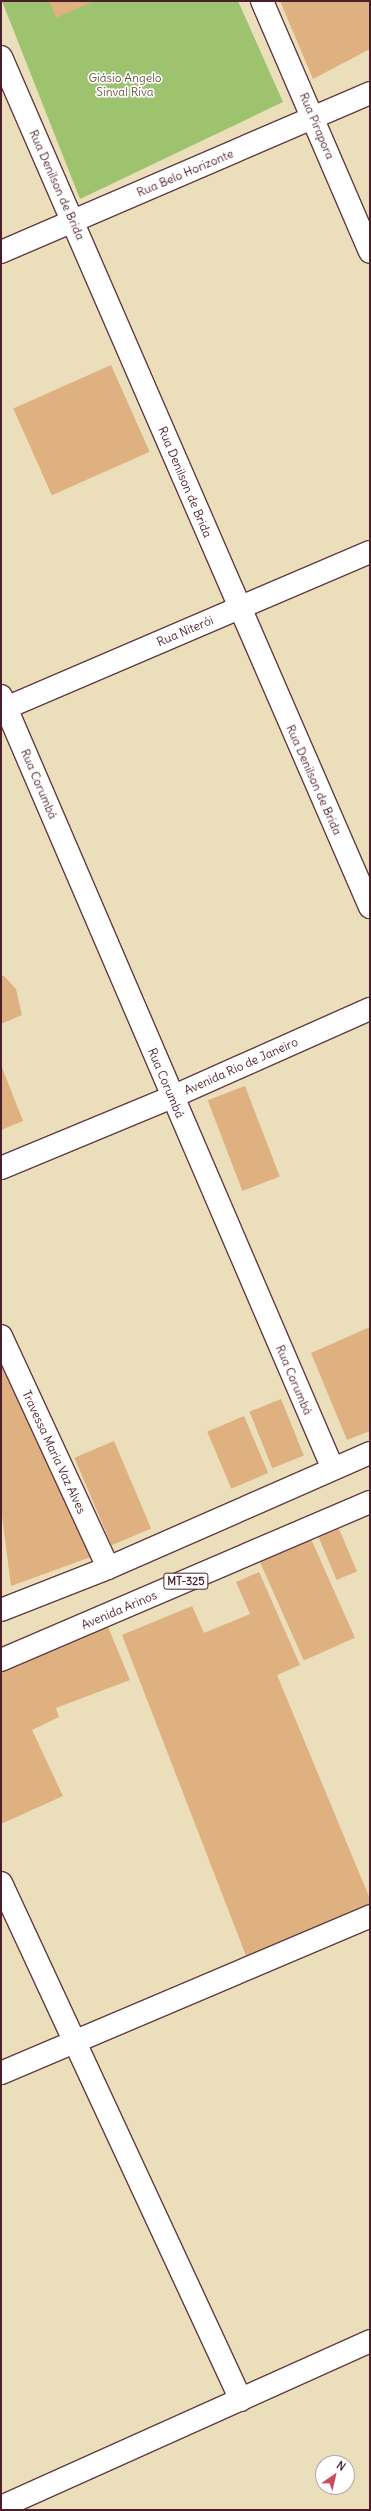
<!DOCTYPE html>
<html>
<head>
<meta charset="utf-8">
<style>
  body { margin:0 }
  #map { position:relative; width:371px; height:2511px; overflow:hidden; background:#ebdebb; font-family:Delius,sans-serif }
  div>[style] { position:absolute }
  .green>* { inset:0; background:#9dc36e }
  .building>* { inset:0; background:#dfb180; transform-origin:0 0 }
  .roads { filter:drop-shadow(1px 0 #623c41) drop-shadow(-1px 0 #623c41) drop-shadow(0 1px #623c41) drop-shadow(0 -1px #623c41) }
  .minor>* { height:22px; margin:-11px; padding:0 11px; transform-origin:11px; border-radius:11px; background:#fff }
  .major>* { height:22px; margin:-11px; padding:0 11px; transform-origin:11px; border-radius:11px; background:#fff }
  span { translate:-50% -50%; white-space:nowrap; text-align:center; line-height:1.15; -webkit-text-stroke:3.5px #fff; paint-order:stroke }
  .shield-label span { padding:1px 3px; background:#fff; border:1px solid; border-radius:3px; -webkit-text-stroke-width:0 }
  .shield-label { font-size:11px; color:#4a1f2b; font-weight:700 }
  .park-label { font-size:12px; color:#675842 }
  .street-label { font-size:12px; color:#4a1f2b }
  .frame { position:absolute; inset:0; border:2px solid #4a1f2b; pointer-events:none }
  .north { position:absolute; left:315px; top:2455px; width:40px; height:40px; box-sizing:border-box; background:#fff; border:1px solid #b7a5aa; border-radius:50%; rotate:34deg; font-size:11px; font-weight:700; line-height:16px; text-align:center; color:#4a1f2b }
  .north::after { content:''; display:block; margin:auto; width:14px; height:18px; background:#d1495b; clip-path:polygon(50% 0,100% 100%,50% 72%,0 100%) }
</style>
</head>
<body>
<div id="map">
  <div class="green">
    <div style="clip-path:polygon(2px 1px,238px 1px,283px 102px,80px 199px)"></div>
  </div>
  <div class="building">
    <div style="clip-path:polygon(49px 1px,94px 1px,56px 18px)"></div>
    <div style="clip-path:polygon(280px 1px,370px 1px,370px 49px,313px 79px)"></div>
    <div style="left:111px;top:365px;width:95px;height:107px;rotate:66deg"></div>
    <div style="clip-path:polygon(1px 976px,4px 976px,16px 989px,22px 1015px,1px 1024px)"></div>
    <div style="clip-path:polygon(1px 1065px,23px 1121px,1px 1130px)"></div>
    <div style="left:245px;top:1086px;width:97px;height:40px;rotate:69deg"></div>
    <div style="clip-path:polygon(370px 1327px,370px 1431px,347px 1440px,311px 1353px)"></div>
    <div style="clip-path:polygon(1px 1359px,99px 1554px,11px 1586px,1px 1508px)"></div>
    <div style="left:281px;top:1399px;width:61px;height:34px;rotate:68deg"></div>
    <div style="left:244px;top:1416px;width:62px;height:40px;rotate:67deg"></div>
    <div style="left:114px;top:1441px;width:95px;height:43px;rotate:67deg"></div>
    <div style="left:339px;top:1529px;width:46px;height:22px;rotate:67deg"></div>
    <div style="left:311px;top:1539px;width:108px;height:56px;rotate:66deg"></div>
    <div style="clip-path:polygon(259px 1572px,300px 1665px,277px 1675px,370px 1899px,370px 1908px,248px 1961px,122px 1635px,192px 1606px,204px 1633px,250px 1614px,236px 1582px)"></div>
    <div style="clip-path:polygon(108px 1627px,130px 1680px,56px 1708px,59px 1717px,32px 1730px,63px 1796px,1px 1824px,1px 1671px)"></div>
  </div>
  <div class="roads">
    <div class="minor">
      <div style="left:262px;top:1px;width:273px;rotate:66.7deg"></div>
      <div style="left:1px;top:57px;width:927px;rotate:66.53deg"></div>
      <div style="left:1px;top:252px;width:402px;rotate:-23.3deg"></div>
      <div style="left:1px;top:696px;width:841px;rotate:66.76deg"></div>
      <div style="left:1px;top:710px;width:401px;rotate:-23.2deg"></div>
      <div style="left:1px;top:1168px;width:185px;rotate:-22.5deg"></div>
      <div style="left:172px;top:1097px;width:217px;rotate:-24deg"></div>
      <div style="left:1px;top:1336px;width:255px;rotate:65.2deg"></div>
      <div style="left:1px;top:1883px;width:570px;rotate:65.1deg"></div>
      <div style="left:1px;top:2073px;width:401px;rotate:-23deg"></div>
      <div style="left:1px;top:2507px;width:405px;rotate:-24.2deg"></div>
    </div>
    <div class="major">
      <div style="left:1px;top:1610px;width:115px;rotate:-21.4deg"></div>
      <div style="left:108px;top:1568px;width:286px;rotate:-23.7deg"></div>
      <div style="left:1px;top:1660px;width:401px;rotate:-23.2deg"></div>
    </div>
  </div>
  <div class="shield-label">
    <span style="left:186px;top:1581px">MT-325</span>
  </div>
  <div class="park-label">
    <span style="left:125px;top:85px">Giásio Angelo<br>Sinval Riva</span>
  </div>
  <div class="street-label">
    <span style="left:317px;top:126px;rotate:67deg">Rua Pirapora</span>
    <span style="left:185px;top:173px;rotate:-23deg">Rua Belo Horizonte</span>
    <span style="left:57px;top:185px;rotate:66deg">Rua Denilson de Brida</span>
    <span style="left:185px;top:482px;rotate:67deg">Rua Denilson de Brida</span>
    <span style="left:185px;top:631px;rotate:-23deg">Rua Niterói</span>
    <span style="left:314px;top:780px;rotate:66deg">Rua Denilson de Brida</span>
    <span style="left:39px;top:784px;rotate:67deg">Rua Corumbá</span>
    <span style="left:241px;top:1066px;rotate:-24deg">Avenida Rio de Janeiro</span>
    <span style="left:166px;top:1083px;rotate:67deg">Rua Corumbá</span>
    <span style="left:294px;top:1380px;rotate:67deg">Rua Corumbá</span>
    <span style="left:54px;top:1452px;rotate:65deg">Travessa Maria Vaz Alves</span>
    <span style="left:119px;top:1610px;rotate:-23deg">Avenida Arinos</span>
  </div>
  <div class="frame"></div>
  <div class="north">N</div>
</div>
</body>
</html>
